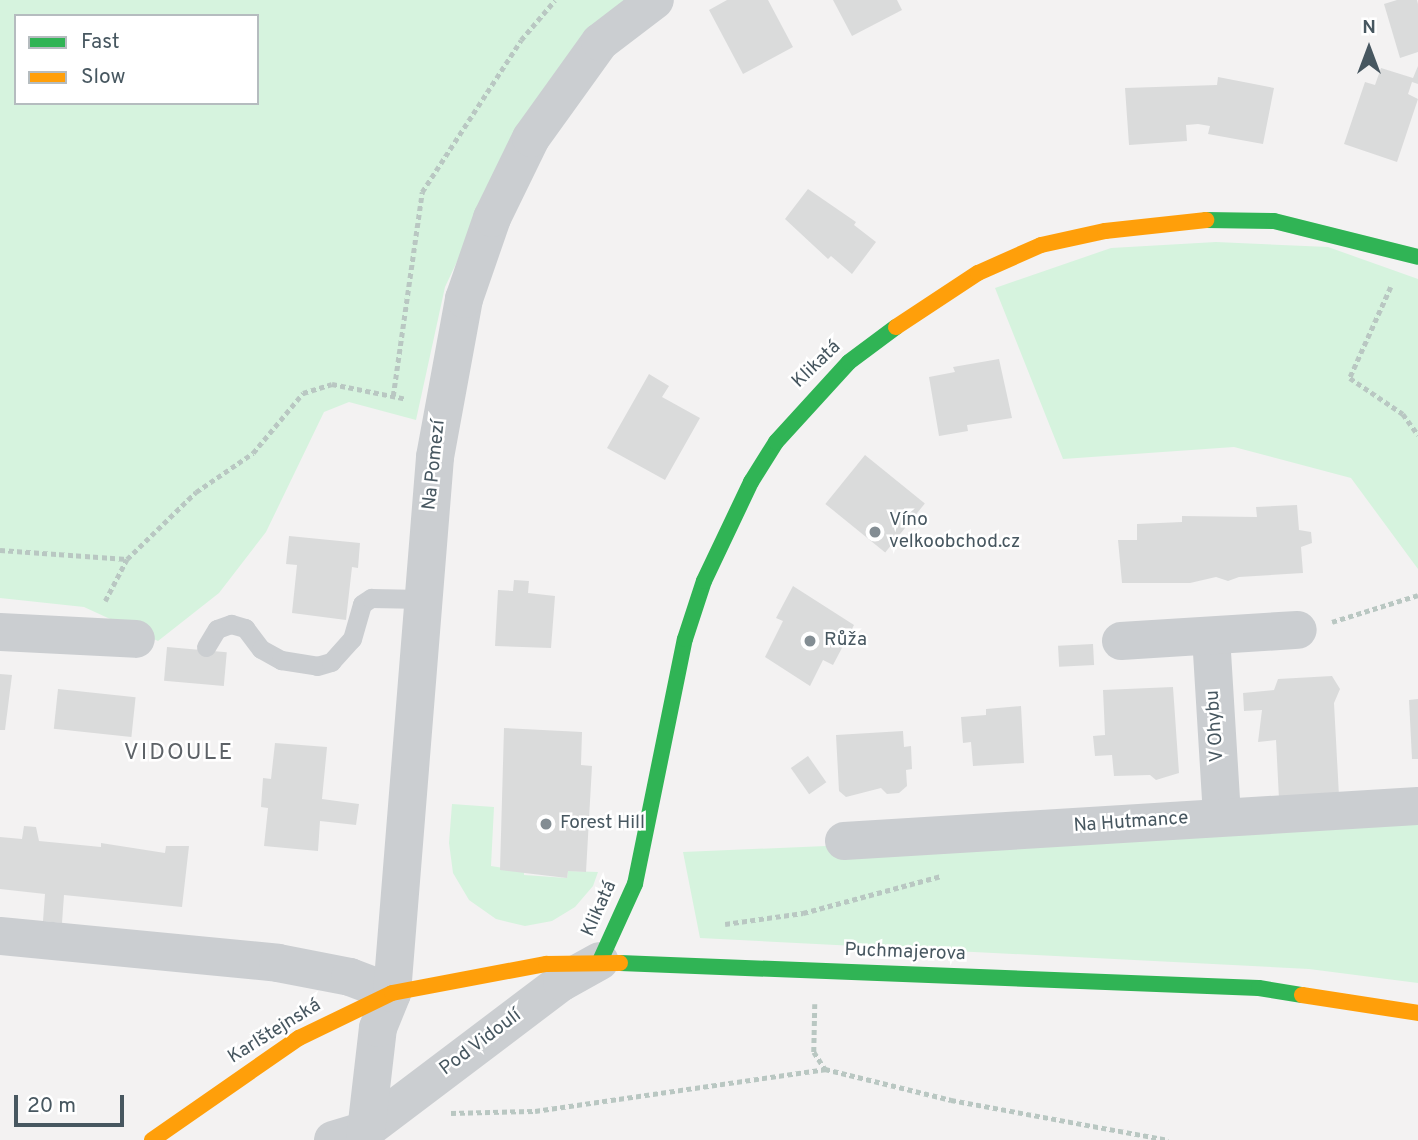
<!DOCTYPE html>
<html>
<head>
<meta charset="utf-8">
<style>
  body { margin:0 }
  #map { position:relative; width:1418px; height:1140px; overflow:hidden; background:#f3f2f2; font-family:Overpass,sans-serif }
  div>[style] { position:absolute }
  .green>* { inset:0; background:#d6f3de }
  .building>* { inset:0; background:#dadbdb; transform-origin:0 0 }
  .path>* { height:4.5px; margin-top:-2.25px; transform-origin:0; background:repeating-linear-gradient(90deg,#b9c7c2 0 5px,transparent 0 8.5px) }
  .lane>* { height:19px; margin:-9.5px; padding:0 9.5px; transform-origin:9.5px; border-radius:9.5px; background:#cbced1 }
  .street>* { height:38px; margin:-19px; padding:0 19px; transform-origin:19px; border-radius:19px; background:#cbced1 }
  .fast>* { height:16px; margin:-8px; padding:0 8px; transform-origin:8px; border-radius:8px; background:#30b455 }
  .slow>* { height:16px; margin:-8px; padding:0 8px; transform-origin:8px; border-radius:8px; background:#ff9f0a }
  .dots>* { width:19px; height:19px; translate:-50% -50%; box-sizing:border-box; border:4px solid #fff; border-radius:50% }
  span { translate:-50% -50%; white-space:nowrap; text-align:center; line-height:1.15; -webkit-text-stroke:5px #fff; paint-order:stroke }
  .street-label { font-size:19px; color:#475760 }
  .poi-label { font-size:19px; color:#475760 }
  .left { translate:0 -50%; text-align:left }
  .quarter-label { font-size:23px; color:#5d6267; letter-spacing:2px }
  .legend { position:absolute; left:14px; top:14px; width:245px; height:91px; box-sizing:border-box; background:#fff; border:2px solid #b5bcbf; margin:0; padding:9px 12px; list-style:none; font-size:21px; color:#475760 }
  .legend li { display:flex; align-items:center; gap:14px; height:35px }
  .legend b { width:35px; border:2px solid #b5bcbf }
  .north { position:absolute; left:1334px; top:14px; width:70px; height:70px; -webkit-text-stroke:5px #fff; paint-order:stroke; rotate:0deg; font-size:19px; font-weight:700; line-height:28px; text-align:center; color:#475760 }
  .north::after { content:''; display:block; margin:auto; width:24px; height:32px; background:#475760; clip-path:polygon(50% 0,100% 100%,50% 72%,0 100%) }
  .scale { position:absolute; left:14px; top:1095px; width:110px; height:32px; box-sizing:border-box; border:4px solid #475760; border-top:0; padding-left:9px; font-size:21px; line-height:24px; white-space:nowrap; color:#475760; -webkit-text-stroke:5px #fff; paint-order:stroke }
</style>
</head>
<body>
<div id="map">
  <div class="green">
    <div style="clip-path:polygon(evenodd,0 0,628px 0,523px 122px,445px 287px,416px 420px,349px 402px,324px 412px,266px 532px,219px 593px,158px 641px,84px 607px,0 598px,0 0,16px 16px,257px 16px,257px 103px,16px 103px,16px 16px)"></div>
    <div style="clip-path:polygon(1216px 242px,1328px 247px,1418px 279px,1418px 569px,1351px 478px,1234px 447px,1063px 459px,995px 288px,1111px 248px)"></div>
    <div style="clip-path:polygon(452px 804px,494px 807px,491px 866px,524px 871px,524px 875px,567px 878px,568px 871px,598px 872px,593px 886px,575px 907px,552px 921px,525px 926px,496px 919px,469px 900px,453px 873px,449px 843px)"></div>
    <div style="clip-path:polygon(1418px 821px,1418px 983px,1309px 969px,700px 938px,683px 852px)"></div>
  </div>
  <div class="building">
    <div style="clip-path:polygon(727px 0,768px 0,793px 47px,743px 74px,709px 10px)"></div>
    <div style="clip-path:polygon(833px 0,897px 0,902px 10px,852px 36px)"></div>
    <div style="clip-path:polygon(1397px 0,1417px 0,1418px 4px,1418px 52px,1400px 58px,1384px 4px)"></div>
    <div style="clip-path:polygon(1418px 66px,1418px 84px,1412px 82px,1408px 94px,1418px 99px,1397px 162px,1344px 144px,1365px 82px,1375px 85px,1381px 68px,1413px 78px)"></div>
    <div style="clip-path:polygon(1218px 77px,1274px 88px,1263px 144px,1208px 134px,1210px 126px,1198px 124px,1186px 125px,1187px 141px,1129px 145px,1125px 88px,1217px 85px)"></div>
    <div style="clip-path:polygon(808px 189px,856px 222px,854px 225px,876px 242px,852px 274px,831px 256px,828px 259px,785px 219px)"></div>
    <div style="clip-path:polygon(999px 359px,1012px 418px,967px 425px,968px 431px,939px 436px,929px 377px,955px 372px,953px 367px)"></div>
    <div style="clip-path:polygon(649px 374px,669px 386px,662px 397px,700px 418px,665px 480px,607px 448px)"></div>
    <div style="left:865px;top:455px;width:77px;height:63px;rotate:39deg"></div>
    <div style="clip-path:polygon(1297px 505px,1299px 530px,1311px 532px,1312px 543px,1301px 547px,1303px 573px,1239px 577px,1228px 581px,1216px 577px,1190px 583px,1122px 583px,1118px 540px,1137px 540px,1137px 524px,1182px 522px,1182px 516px,1257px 517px,1256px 507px)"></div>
    <div style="clip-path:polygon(289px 536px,360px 543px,358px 568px,352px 567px,346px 620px,292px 613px,297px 565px,286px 564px)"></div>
    <div style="clip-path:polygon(514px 580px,529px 581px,528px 593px,555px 596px,551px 648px,495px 646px,498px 590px,513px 591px)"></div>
    <div style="clip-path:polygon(793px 586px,854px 625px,833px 665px,823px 660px,810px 686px,765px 657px,783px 621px,776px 618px)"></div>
    <div style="left:1093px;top:644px;width:21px;height:35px;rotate:87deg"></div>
    <div style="left:167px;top:647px;width:60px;height:34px;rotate:5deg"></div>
    <div style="clip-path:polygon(0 674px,12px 675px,5px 730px,0 730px)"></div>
    <div style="clip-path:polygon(1332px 676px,1340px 689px,1334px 703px,1339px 796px,1279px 799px,1276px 740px,1258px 742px,1262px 710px,1244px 711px,1243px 693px,1274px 690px,1278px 679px)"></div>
    <div style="clip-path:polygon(1173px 687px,1179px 773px,1156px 780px,1150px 775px,1114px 776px,1112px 755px,1095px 756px,1093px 736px,1105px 735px,1103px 690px)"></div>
    <div style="left:58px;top:689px;width:78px;height:40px;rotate:6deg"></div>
    <div style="clip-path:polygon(1418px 699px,1418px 759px,1412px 759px,1409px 700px)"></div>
    <div style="clip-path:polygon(1021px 706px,1024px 763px,973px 766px,971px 742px,963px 743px,961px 717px,986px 715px,986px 709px)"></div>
    <div style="clip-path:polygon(504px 728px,582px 732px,581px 765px,592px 766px,586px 872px,568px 871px,567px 878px,500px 870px)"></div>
    <div style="clip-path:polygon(903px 731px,904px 747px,911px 746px,912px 769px,906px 770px,907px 786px,899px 793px,887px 794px,881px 788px,846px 797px,839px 791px,836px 735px)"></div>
    <div style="clip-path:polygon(275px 743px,327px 747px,322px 799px,359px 804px,356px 825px,320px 821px,318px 851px,264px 846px,268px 808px,261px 807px,263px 778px,271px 779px)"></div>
    <div style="left:808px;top:756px;width:32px;height:21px;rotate:55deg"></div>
    <div style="clip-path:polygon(24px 826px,36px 827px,39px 841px,101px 847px,101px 843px,165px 853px,166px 846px,189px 846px,182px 907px,64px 895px,62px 923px,43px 921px,45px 894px,0 889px,0 837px,22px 839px)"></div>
  </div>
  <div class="path">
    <div style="left:1391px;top:287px;width:100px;rotate:114.3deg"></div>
    <div style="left:1350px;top:378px;width:64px;rotate:34.2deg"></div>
    <div style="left:1403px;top:414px;width:26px;rotate:54deg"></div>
    <div style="left:393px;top:396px;width:206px;rotate:-81.9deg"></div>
    <div style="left:422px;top:192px;width:181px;rotate:-56.9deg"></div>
    <div style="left:521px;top:40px;width:52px;rotate:-49.6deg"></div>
    <div style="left:0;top:550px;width:127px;rotate:4.1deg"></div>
    <div style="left:105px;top:601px;width:47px;rotate:-62.4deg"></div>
    <div style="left:127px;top:559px;width:96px;rotate:-44.2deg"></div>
    <div style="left:196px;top:492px;width:69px;rotate:-34.4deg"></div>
    <div style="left:253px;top:453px;width:78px;rotate:-50.2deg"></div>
    <div style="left:303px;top:393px;width:30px;rotate:-17deg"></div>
    <div style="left:332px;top:384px;width:76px;rotate:11.3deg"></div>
    <div style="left:1332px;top:622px;width:90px;rotate:-17.4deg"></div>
    <div style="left:725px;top:924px;width:79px;rotate:-8deg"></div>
    <div style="left:803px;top:913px;width:143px;rotate:-15deg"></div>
    <div style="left:815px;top:1004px;width:48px;rotate:91.2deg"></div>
    <div style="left:814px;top:1052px;width:20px;rotate:57deg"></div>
    <div style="left:825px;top:1069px;width:130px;rotate:13.8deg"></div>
    <div style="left:951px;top:1100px;width:221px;rotate:10.4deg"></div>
    <div style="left:451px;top:1113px;width:84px;rotate:-1.4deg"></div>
    <div style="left:535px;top:1111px;width:293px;rotate:-8.2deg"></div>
  </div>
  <div class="lane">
    <div style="left:206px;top:647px;width:21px;rotate:-59deg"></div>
    <div style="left:217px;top:629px;width:15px;rotate:-20deg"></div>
    <div style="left:231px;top:624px;width:15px;rotate:16deg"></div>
    <div style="left:245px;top:628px;width:26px;rotate:53deg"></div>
    <div style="left:261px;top:649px;width:23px;rotate:29deg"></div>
    <div style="left:281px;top:660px;width:36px;rotate:9deg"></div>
    <div style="left:317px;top:666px;width:15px;rotate:-16deg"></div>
    <div style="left:331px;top:662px;width:31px;rotate:-48deg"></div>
    <div style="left:352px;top:639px;width:36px;rotate:-74deg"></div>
    <div style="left:362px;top:604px;width:11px;rotate:-34deg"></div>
    <div style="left:371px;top:598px;width:52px;rotate:1.1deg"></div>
  </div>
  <div class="street">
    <div style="left:0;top:632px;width:136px;rotate:2.9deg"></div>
    <div style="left:1211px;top:636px;width:181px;rotate:86.5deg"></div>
    <div style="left:1121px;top:641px;width:177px;rotate:-3.6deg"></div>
    <div style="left:844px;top:841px;width:575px;rotate:-3.49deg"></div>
    <div style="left:0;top:936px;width:279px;rotate:5.5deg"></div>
    <div style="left:278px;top:963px;width:73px;rotate:11deg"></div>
    <div style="left:350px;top:977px;width:45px;rotate:20.9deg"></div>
    <div style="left:333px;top:1140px;width:34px;rotate:-17deg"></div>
    <div style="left:366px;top:1130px;width:246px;rotate:-37.1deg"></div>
    <div style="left:562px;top:982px;width:43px;rotate:-28.9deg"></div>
    <div style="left:365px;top:1140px;width:113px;rotate:-83.4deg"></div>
    <div style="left:378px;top:1028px;width:38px;rotate:-68deg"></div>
    <div style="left:392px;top:993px;width:538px;rotate:-85.41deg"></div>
    <div style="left:435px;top:457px;width:161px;rotate:-79.6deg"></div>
    <div style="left:464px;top:299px;width:86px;rotate:-70.9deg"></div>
    <div style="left:492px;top:218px;width:89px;rotate:-64deg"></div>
    <div style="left:531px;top:138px;width:118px;rotate:-54.3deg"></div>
    <div style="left:600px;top:42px;width:69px;rotate:-37.4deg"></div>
  </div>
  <div class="fast">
    <div style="left:1206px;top:220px;width:68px;rotate:0.8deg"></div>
    <div style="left:1274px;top:221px;width:148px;rotate:14deg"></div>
    <div style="left:600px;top:961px;width:85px;rotate:-65.6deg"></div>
    <div style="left:635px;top:884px;width:250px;rotate:-78.5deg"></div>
    <div style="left:685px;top:639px;width:61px;rotate:-71.9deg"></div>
    <div style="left:704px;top:581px;width:110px;rotate:-64.6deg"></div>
    <div style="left:751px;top:482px;width:47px;rotate:-58deg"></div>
    <div style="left:776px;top:442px;width:108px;rotate:-47.6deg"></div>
    <div style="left:849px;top:362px;width:59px;rotate:-36.7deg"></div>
    <div style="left:620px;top:963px;width:639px;rotate:2.24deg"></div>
    <div style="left:1259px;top:988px;width:44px;rotate:9.2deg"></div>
  </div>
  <div class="slow">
    <div style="left:896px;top:327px;width:98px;rotate:-33.4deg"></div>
    <div style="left:978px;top:273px;width:69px;rotate:-24deg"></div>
    <div style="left:1041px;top:245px;width:66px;rotate:-12.3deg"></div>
    <div style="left:1105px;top:231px;width:102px;rotate:-6.2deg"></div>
    <div style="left:1302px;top:995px;width:117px;rotate:8.8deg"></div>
    <div style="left:152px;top:1140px;width:179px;rotate:-34.8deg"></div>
    <div style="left:299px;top:1038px;width:103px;rotate:-25.8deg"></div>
    <div style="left:392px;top:993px;width:157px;rotate:-10.7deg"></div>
    <div style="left:546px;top:964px;width:74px;rotate:-0.8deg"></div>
  </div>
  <div class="dots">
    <div style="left:875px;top:532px;background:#838d93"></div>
    <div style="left:810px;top:641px;background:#838d93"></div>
    <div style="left:546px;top:824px;background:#838d93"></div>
  </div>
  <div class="street-label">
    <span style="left:817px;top:365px;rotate:-44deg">Klikatá</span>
    <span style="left:435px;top:465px;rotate:-84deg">Na Pomezí</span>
    <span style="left:1216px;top:726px;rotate:-94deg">V Ohybu</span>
    <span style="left:1131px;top:823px;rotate:-4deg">Na Hutmance</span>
    <span style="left:600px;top:909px;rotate:-66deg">Klikatá</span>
    <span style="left:905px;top:953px;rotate:2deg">Puchmajerova</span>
    <span style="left:275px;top:1032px;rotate:-32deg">Karlštejnská</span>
    <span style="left:481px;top:1043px;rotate:-37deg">Pod Vidoulí</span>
  </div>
  <div class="poi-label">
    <span class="left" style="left:889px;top:532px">Víno<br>velkoobchod.cz</span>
    <span class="left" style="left:824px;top:641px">Růža</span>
    <span class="left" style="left:560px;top:824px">Forest Hill</span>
  </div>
  <div class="quarter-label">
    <span style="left:179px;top:754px">VIDOULE</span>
  </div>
  <ul class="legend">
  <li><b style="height:9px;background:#30b455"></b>Fast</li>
  <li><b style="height:9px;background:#ff9f0a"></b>Slow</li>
  </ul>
  <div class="north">N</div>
  <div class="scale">20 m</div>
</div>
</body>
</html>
